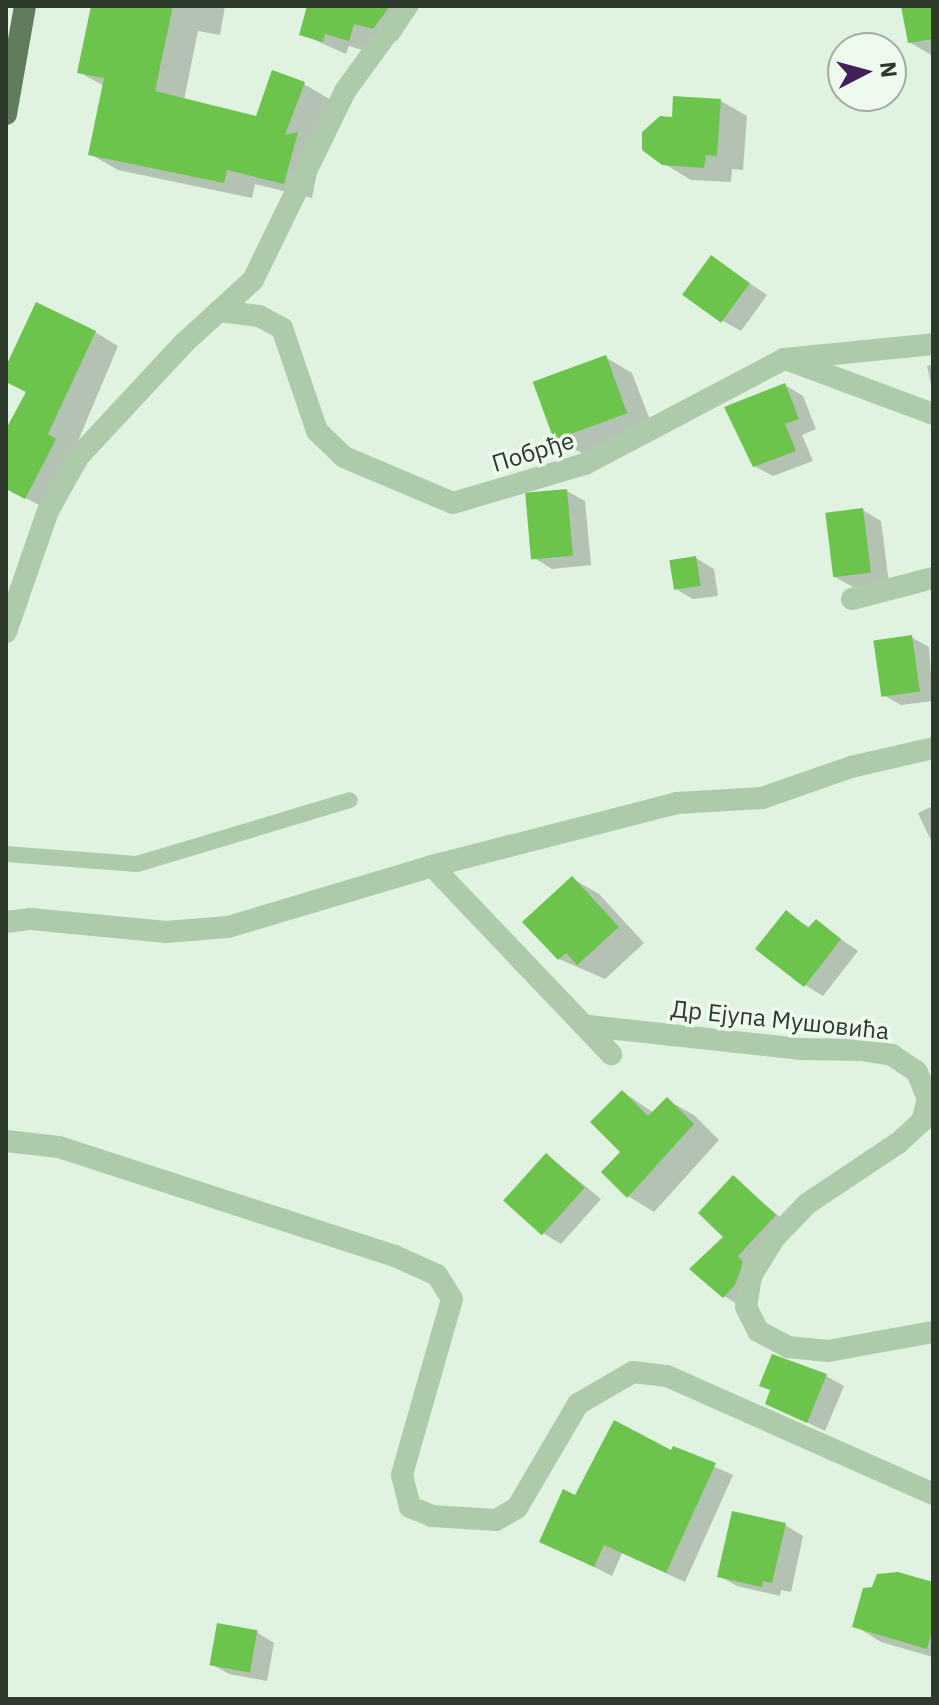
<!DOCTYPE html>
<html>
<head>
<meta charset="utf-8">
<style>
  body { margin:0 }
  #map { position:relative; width:939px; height:1705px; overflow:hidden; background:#e0f3e0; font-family:"IBM Plex Sans",sans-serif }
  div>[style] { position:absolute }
  .shadow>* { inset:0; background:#0003 }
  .building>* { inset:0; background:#6cc44c; transform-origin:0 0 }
  .service>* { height:16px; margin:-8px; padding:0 8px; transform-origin:8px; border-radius:8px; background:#adcbab }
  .minor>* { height:22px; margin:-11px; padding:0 11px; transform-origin:11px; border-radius:11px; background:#adcbab }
  .primary>* { height:22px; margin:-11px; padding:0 11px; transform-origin:11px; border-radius:11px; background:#617b5c }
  span { translate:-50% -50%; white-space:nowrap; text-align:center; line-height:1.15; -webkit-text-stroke:7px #edfaed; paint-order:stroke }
  .street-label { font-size:24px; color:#2d392a }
  .frame { position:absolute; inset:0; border:8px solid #2d392a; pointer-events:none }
  .north { position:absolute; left:827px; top:32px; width:80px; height:80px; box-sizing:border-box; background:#edfaed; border:2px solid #a0ad9f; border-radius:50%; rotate:84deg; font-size:22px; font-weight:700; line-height:32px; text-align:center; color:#2d392a }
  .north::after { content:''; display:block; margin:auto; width:28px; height:36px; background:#41205b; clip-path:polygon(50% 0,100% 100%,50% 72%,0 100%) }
</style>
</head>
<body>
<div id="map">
  <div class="shadow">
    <div style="clip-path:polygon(93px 6px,225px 6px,220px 35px,198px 31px,184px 100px,257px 118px,304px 84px,331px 100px,312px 198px,255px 184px,252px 198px,118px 170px,90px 154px,104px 86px,79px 72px)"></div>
    <div style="clip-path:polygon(309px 6px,420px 6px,397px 41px,377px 36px,372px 53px,349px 46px,346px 54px,301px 34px)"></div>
    <div style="clip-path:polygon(903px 6px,933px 6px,933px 56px,909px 42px)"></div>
    <div style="clip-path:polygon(721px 101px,747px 116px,743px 170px,732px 169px,731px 182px,691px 180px,663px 163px,674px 119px)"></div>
    <div style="clip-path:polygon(711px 257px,767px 295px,741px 331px,723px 321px)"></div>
    <div style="clip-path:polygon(95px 332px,118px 346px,49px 510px,6px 488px,6px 433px,28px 393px,6px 381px,6px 370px)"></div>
    <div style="clip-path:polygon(605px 357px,632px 373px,653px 428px,583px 454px,556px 438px)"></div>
    <div style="clip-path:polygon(933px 365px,933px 393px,927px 366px)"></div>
    <div style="clip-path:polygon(785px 385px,803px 396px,816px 429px,802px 435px,813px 461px,773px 476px,754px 466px)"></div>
    <div style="clip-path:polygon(567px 491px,585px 501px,591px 565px,552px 569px,534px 558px)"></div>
    <div style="clip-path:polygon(863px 510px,881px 521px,889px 583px,853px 587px,835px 577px)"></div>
    <div style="clip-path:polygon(696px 558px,714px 569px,718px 596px,693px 599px,674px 588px)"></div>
    <div style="clip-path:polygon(911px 637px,929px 647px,933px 701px,901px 705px,883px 695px)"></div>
    <div style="clip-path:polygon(933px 806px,933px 845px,918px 813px)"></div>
    <div style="clip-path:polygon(573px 879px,599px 894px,644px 943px,605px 979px,559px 959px)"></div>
    <div style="clip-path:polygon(786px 913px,811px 928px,816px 922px,858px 951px,823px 996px,805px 985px)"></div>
    <div style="clip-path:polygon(623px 1092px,654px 1113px,667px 1100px,694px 1115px,719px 1140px,654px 1212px,628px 1196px)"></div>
    <div style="clip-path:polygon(547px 1155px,601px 1199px,561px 1244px,543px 1233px)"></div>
    <div style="clip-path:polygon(733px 1178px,792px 1227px,742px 1307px,724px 1296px)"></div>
    <div style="clip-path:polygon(826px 1376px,844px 1386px,825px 1431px,767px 1403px)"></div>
    <div style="clip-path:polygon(674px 1449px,733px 1475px,685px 1582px,622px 1553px,612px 1576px,542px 1541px,576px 1497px)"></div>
    <div style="clip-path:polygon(785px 1525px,803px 1536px,791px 1592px,781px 1590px,780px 1596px,737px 1586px,719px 1576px)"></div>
    <div style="clip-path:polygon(933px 1584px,933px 1657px,881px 1642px,855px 1626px)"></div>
    <div style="clip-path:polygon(256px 1632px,274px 1643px,267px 1681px,229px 1674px,211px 1664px)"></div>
  </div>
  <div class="building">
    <div style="clip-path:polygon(91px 6px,173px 6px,155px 91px,256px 116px,272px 70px,305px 82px,285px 135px,298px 132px,284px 184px,227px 170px,224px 183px,88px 155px,104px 78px,77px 73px)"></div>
    <div style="clip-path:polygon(307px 6px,390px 6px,373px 29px,354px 24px,349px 41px,325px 34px,323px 42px,299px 35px)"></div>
    <div style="clip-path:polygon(901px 6px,933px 6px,933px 39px,908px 43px)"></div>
    <div style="clip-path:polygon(673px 96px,721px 99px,717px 156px,706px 155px,704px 168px,662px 165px,642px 150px,642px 132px,660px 116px,672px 117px)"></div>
    <div style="left:711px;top:255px;width:48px;height:49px;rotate:36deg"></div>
    <div style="clip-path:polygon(36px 302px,96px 331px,48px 434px,56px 439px,25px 499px,6px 489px,6px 429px,26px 392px,6px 382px,6px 366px)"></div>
    <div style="left:606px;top:355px;width:62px;height:78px;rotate:70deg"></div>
    <div style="clip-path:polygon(785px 383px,799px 419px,785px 424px,796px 451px,753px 467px,724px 407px)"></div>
    <div style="left:567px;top:489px;width:67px;height:42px;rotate:85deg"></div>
    <div style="left:863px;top:508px;width:65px;height:38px;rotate:83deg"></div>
    <div style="left:696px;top:556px;width:30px;height:27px;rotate:81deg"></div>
    <div style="left:912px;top:635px;width:57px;height:39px;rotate:82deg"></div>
    <div style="clip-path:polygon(572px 876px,619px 927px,577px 965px,566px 953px,558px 960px,522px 922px)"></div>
    <div style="clip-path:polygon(786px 910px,808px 928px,816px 919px,841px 939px,804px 987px,755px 949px)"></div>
    <div style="clip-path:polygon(622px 1090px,648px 1116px,667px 1097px,694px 1124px,627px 1198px,601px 1172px,620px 1152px,590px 1122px)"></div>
    <div style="left:546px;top:1153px;width:52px;height:64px;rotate:42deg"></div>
    <div style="clip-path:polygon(733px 1175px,776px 1215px,738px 1256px,743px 1262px,735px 1285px,723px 1298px,689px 1269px,723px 1237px,698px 1213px)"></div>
    <div style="clip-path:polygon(772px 1354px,827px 1374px,807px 1423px,765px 1404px,770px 1390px,759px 1386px)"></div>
    <div style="clip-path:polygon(614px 1420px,671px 1450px,673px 1446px,716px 1463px,666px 1573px,604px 1545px,594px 1567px,539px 1542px,563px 1489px,575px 1495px)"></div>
    <div style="clip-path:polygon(732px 1511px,786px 1523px,772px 1583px,763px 1581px,762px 1587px,717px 1577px)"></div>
    <div style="clip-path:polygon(898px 1572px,933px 1582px,933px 1627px,927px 1649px,852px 1627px,863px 1588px,872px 1587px,877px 1574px)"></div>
    <div style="left:217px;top:1623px;width:41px;height:43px;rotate:10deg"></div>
  </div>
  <div class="service">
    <div style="left:6px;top:854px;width:131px;rotate:4.4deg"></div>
    <div style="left:137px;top:864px;width:222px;rotate:-16.7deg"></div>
  </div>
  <div class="minor">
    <div style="left:219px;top:311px;width:40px;rotate:7.1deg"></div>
    <div style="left:259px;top:316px;width:26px;rotate:28deg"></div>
    <div style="left:282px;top:328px;width:109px;rotate:71.2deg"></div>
    <div style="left:317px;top:431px;width:37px;rotate:44deg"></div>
    <div style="left:344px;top:457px;width:118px;rotate:22.9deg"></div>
    <div style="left:453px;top:503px;width:138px;rotate:-16.5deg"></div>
    <div style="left:585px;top:464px;width:225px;rotate:-27.8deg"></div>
    <div style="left:784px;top:359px;width:150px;rotate:-5.7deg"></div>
    <div style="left:788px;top:360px;width:155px;rotate:20.4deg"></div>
    <div style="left:852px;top:599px;width:84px;rotate:-14.5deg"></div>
    <div style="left:6px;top:632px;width:128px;rotate:-70.9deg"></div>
    <div style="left:48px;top:511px;width:62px;rotate:-60.9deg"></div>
    <div style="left:78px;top:457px;width:154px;rotate:-47.1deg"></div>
    <div style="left:183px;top:344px;width:95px;rotate:-42.4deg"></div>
    <div style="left:253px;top:280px;width:210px;rotate:-64deg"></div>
    <div style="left:345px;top:91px;width:105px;rotate:-53.9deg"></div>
    <div style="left:432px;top:866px;width:260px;rotate:46.4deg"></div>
    <div style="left:6px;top:922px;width:25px;rotate:-7deg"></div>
    <div style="left:31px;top:919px;width:136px;rotate:5.5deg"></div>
    <div style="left:166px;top:932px;width:62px;rotate:-4.6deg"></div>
    <div style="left:228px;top:927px;width:213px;rotate:-16.6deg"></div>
    <div style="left:432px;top:866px;width:253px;rotate:-14.4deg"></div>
    <div style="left:677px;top:803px;width:85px;rotate:-3.4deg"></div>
    <div style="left:762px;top:798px;width:94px;rotate:-19.2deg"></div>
    <div style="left:851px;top:767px;width:84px;rotate:-13deg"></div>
    <div style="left:589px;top:1026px;width:212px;rotate:6.2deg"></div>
    <div style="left:800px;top:1049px;width:61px;rotate:0.9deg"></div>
    <div style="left:861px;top:1050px;width:31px;rotate:9deg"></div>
    <div style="left:892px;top:1055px;width:30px;rotate:34deg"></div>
    <div style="left:917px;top:1072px;width:29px;rotate:68deg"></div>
    <div style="left:928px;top:1099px;width:23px;rotate:105deg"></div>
    <div style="left:922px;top:1121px;width:33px;rotate:137deg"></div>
    <div style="left:898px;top:1143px;width:110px;rotate:146.2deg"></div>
    <div style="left:807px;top:1204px;width:46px;rotate:134.1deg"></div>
    <div style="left:775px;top:1237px;width:46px;rotate:121.6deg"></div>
    <div style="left:751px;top:1276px;width:31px;rotate:99deg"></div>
    <div style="left:746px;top:1307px;width:27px;rotate:63deg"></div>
    <div style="left:758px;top:1331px;width:34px;rotate:28deg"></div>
    <div style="left:788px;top:1347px;width:40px;rotate:5.7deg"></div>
    <div style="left:828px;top:1351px;width:107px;rotate:-10.3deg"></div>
    <div style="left:6px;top:1141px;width:53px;rotate:6.5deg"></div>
    <div style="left:59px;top:1147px;width:353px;rotate:18deg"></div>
    <div style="left:395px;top:1256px;width:46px;rotate:24.3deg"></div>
    <div style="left:437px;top:1275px;width:28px;rotate:58deg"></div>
    <div style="left:452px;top:1299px;width:183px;rotate:105.9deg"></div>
    <div style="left:402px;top:1475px;width:33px;rotate:76deg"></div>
    <div style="left:410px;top:1507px;width:24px;rotate:22deg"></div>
    <div style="left:432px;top:1516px;width:64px;rotate:3.6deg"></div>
    <div style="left:496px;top:1520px;width:24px;rotate:-30deg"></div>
    <div style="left:517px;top:1508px;width:121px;rotate:-59.6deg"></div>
    <div style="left:578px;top:1404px;width:64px;rotate:-30.2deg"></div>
    <div style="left:633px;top:1372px;width:34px;rotate:7deg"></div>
    <div style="left:667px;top:1376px;width:291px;rotate:23.9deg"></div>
  </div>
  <div class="primary">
    <div style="left:6px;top:114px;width:110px;rotate:-80deg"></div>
  </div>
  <div class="street-label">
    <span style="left:533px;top:452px;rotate:-17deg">Побрђе</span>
    <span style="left:780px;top:1020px;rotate:6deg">Др Ејупа Мушовића</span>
  </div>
  <div class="frame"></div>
  <div class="north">N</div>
</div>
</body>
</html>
